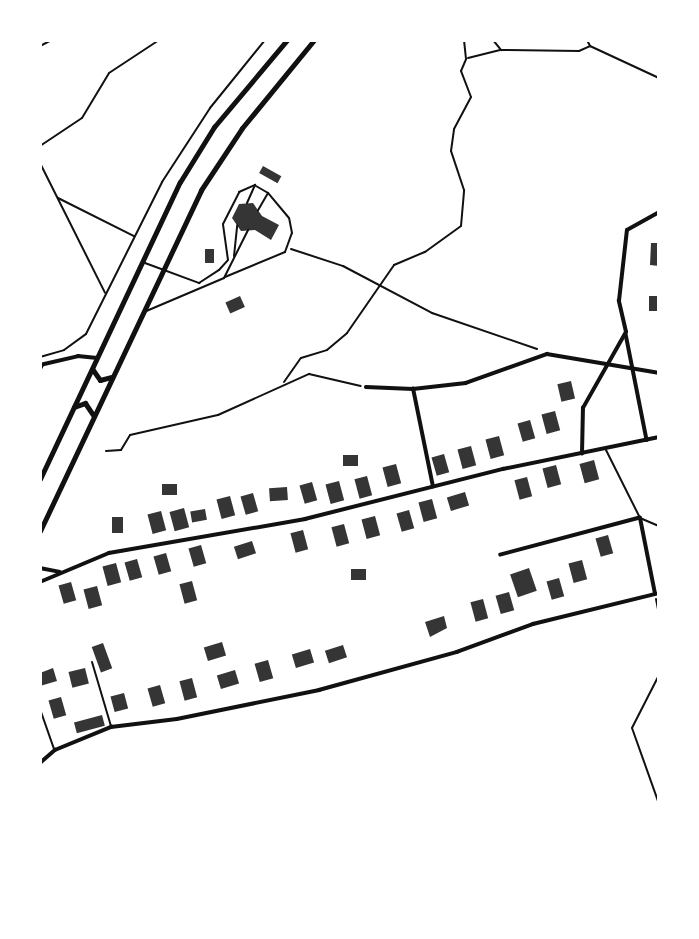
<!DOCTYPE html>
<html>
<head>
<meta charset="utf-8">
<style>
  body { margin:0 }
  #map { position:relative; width:699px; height:939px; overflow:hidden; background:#fff; font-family:Barlow,sans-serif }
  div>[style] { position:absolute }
  .building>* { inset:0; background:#353535; transform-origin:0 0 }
  .path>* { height:2px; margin:-1px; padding:0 1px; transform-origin:1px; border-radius:1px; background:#111 }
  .service>* { height:2px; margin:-1px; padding:0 1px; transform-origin:1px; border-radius:1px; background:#111 }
  .minor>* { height:3.5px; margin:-1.75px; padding:0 1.75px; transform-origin:1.75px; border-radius:1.75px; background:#111 }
  .primary>* { height:5px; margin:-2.5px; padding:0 2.5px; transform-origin:2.5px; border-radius:2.5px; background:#111 }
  span { translate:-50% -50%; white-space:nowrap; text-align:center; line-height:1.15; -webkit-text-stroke:6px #fff; paint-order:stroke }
  .frame { position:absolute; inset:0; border:42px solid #fff; pointer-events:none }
</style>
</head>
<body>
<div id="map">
  <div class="building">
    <div style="left:263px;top:166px;width:21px;height:8px;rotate:29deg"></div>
    <div style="clip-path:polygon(253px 203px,262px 216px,279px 225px,271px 240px,255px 230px,241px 231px,232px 218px,239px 204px)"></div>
    <div style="clip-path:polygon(651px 243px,659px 243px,659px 266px,650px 265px)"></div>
    <div style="left:205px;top:249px;width:9px;height:14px"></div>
    <div style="left:240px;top:296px;width:12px;height:16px;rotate:66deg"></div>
    <div style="left:649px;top:296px;width:10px;height:15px"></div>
    <div style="left:571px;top:381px;width:18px;height:14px;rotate:77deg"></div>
    <div style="left:555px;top:411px;width:20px;height:14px;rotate:75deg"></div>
    <div style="left:530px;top:420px;width:19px;height:13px;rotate:74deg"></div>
    <div style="left:499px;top:436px;width:20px;height:14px;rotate:75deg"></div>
    <div style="left:471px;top:446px;width:20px;height:14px;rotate:75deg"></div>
    <div style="left:444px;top:454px;width:19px;height:13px;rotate:74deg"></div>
    <div style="left:343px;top:455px;width:15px;height:11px"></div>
    <div style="left:594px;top:460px;width:20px;height:15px;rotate:75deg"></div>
    <div style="left:396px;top:464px;width:20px;height:14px;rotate:75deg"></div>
    <div style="left:556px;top:465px;width:20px;height:14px;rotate:75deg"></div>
    <div style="left:367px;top:476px;width:20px;height:13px;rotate:75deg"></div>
    <div style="left:527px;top:477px;width:20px;height:13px;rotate:75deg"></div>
    <div style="left:339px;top:481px;width:20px;height:14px;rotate:75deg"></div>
    <div style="left:312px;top:482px;width:19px;height:13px;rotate:74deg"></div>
    <div style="left:162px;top:484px;width:15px;height:11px"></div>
    <div style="left:287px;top:487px;width:13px;height:18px;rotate:86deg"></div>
    <div style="left:465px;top:492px;width:14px;height:19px;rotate:73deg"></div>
    <div style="left:253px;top:493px;width:19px;height:13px;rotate:74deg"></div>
    <div style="left:230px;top:496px;width:20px;height:14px;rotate:75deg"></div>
    <div style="left:432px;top:499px;width:20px;height:14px;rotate:75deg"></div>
    <div style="left:184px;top:508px;width:20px;height:15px;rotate:75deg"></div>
    <div style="left:205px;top:509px;width:11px;height:15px;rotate:80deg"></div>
    <div style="left:409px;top:510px;width:19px;height:13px;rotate:74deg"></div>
    <div style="left:161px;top:511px;width:20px;height:14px;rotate:75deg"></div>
    <div style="left:375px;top:516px;width:20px;height:14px;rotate:75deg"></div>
    <div style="left:112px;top:517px;width:11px;height:16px"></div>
    <div style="left:344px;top:524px;width:20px;height:13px;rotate:75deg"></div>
    <div style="left:303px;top:530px;width:20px;height:13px;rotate:75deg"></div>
    <div style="left:608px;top:535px;width:19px;height:13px;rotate:74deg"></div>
    <div style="left:252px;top:541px;width:13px;height:19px;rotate:72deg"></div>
    <div style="left:201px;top:545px;width:19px;height:13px;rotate:74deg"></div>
    <div style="left:166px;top:553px;width:19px;height:13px;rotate:74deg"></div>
    <div style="left:137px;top:559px;width:19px;height:13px;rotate:74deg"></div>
    <div style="left:582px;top:560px;width:20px;height:14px;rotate:75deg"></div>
    <div style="left:116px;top:563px;width:20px;height:14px;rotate:75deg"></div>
    <div style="left:529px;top:568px;width:24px;height:20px;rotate:71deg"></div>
    <div style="left:351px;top:569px;width:15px;height:11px"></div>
    <div style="left:559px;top:578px;width:19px;height:13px;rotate:74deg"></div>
    <div style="left:192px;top:581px;width:20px;height:13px;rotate:75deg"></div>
    <div style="left:71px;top:582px;width:19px;height:13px;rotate:74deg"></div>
    <div style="left:97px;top:586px;width:20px;height:14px;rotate:75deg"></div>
    <div style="left:509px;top:592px;width:19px;height:14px;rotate:74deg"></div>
    <div style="left:483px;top:599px;width:20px;height:13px;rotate:75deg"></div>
    <div style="clip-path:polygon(444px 616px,447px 628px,430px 637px,425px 622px)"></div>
    <div style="left:222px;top:642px;width:14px;height:19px;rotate:73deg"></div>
    <div style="left:103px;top:643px;width:27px;height:12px;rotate:70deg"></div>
    <div style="left:343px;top:645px;width:13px;height:19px;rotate:72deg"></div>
    <div style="left:310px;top:649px;width:14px;height:19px;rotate:73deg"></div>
    <div style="left:268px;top:660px;width:19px;height:14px;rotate:74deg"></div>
    <div style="clip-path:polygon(53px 668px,57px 681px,40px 686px,40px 673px)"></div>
    <div style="left:85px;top:668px;width:16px;height:17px;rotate:76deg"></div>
    <div style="left:235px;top:670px;width:14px;height:19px;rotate:73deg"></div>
    <div style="left:192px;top:678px;width:20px;height:13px;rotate:75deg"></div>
    <div style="left:160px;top:685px;width:19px;height:13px;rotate:74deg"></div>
    <div style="left:124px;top:693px;width:16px;height:14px;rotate:75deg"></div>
    <div style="left:61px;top:697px;width:19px;height:13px;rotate:74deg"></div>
    <div style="left:102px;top:715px;width:11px;height:29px;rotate:75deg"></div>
  </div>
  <div class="path">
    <div style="left:493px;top:40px;width:13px;rotate:51deg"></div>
    <div style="left:501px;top:50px;width:78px;rotate:0.7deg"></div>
    <div style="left:579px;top:51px;width:12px;rotate:-24deg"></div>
    <div style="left:587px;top:40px;width:7px;rotate:63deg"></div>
    <div style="left:590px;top:46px;width:76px;rotate:24.9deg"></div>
    <div style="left:468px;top:58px;width:33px;rotate:-14deg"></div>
    <div style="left:40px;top:146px;width:50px;rotate:-33.7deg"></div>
    <div style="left:82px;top:118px;width:52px;rotate:-59deg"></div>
    <div style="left:109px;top:73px;width:60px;rotate:-33.4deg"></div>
    <div style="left:40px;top:163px;width:145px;rotate:63.4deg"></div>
    <div style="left:58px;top:198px;width:85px;rotate:26.6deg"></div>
    <div style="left:291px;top:249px;width:55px;rotate:18.1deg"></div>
    <div style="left:343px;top:266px;width:101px;rotate:27.8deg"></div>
    <div style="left:432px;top:313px;width:111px;rotate:18.9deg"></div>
    <div style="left:40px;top:357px;width:25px;rotate:-16deg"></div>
    <div style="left:64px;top:350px;width:27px;rotate:-36deg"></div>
    <div style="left:86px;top:334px;width:170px;rotate:-63.4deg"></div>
    <div style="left:162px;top:182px;width:88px;rotate:-57deg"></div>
    <div style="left:210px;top:108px;width:87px;rotate:-51deg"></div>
    <div style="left:284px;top:382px;width:29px;rotate:-55deg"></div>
    <div style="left:301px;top:358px;width:27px;rotate:-17deg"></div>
    <div style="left:327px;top:350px;width:26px;rotate:-40deg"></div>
    <div style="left:347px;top:333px;width:83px;rotate:-55.3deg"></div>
    <div style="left:394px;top:265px;width:34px;rotate:-23deg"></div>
    <div style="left:425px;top:252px;width:44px;rotate:-35.8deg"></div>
    <div style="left:461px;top:226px;width:36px;rotate:-85deg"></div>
    <div style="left:464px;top:190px;width:41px;rotate:-108.4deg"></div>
    <div style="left:451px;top:151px;width:22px;rotate:-82deg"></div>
    <div style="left:454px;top:129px;width:36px;rotate:-62deg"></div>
    <div style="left:471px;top:97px;width:28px;rotate:-111deg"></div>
    <div style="left:461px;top:71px;width:13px;rotate:-67deg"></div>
    <div style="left:466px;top:59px;width:19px;rotate:-96deg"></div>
    <div style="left:106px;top:451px;width:15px;rotate:-4deg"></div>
    <div style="left:121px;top:450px;width:17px;rotate:-59deg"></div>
    <div style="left:130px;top:435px;width:90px;rotate:-12.8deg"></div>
    <div style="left:218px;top:415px;width:100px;rotate:-24.3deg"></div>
    <div style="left:309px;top:374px;width:53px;rotate:13deg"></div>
    <div style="left:656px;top:599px;width:16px;rotate:79deg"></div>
    <div style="left:659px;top:675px;width:59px;rotate:117deg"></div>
    <div style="left:632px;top:728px;width:81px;rotate:70.4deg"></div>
  </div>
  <div class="service">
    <div style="left:40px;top:46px;width:13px;rotate:-27deg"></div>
    <div style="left:256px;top:186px;width:14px;rotate:30deg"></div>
    <div style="left:268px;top:193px;width:20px;rotate:120deg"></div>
    <div style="left:247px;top:203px;width:20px;rotate:-66deg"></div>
    <div style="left:234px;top:256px;width:31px;rotate:-84deg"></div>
    <div style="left:145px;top:263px;width:58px;rotate:20.3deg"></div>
    <div style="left:199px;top:283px;width:24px;rotate:-33deg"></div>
    <div style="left:219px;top:270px;width:13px;rotate:-48deg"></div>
    <div style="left:228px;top:260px;width:36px;rotate:-98deg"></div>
    <div style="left:223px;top:224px;width:36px;rotate:-63deg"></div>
    <div style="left:239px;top:192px;width:17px;rotate:-24deg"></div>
    <div style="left:225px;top:277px;width:65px;rotate:-22.6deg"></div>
    <div style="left:285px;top:252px;width:20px;rotate:-70deg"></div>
    <div style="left:292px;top:233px;width:15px;rotate:-101deg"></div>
    <div style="left:289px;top:218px;width:33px;rotate:-130deg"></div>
    <div style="left:144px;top:312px;width:87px;rotate:-23deg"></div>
    <div style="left:224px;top:278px;width:54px;rotate:-63.4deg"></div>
    <div style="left:40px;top:371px;width:7px;rotate:-63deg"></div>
    <div style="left:606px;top:450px;width:76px;rotate:63.4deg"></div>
    <div style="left:640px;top:518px;width:21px;rotate:23deg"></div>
    <div style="left:92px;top:662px;width:67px;rotate:73.5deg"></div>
    <div style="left:40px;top:709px;width:42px;rotate:70.7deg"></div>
  </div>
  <div class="minor">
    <div style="left:626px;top:334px;width:108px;rotate:78.8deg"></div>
    <div style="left:40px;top:365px;width:39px;rotate:-13deg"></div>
    <div style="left:78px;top:356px;width:19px;rotate:6deg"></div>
    <div style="left:366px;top:387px;width:47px;rotate:2.4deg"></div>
    <div style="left:582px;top:454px;width:46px;rotate:-88.8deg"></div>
    <div style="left:583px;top:408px;width:87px;rotate:-60.5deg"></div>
    <div style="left:626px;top:332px;width:32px;rotate:-103deg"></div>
    <div style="left:619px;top:301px;width:71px;rotate:-83.6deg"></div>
    <div style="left:627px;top:230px;width:37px;rotate:-29deg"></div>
    <div style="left:433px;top:487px;width:100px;rotate:-101.5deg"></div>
    <div style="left:413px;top:389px;width:53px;rotate:-6.5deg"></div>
    <div style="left:466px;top:383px;width:86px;rotate:-19.7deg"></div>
    <div style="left:547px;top:354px;width:114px;rotate:9.6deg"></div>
    <div style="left:40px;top:568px;width:20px;rotate:11deg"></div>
    <div style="left:40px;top:582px;width:75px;rotate:-22.8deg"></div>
    <div style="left:109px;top:553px;width:199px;rotate:-9.8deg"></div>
    <div style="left:305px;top:519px;width:204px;rotate:-14.2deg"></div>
    <div style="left:503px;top:469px;width:159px;rotate:-11.6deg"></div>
    <div style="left:40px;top:763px;width:20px;rotate:-41deg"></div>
    <div style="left:55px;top:750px;width:61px;rotate:-22.3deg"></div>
    <div style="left:111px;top:727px;width:66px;rotate:-6.9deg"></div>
    <div style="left:177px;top:719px;width:145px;rotate:-11.5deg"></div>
    <div style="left:319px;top:690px;width:143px;rotate:-15.4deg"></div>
    <div style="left:457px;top:652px;width:81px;rotate:-20.2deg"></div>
    <div style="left:533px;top:624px;width:126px;rotate:-13.8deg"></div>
    <div style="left:655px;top:594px;width:77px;rotate:-101.2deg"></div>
    <div style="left:640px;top:518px;width:144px;rotate:165.1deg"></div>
  </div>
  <div class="primary">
    <div style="left:93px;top:370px;width:12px;rotate:55deg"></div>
    <div style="left:100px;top:380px;width:11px;rotate:-15deg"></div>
    <div style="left:74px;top:407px;width:12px;rotate:-20deg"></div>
    <div style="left:85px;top:403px;width:14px;rotate:56deg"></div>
    <div style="left:40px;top:479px;width:328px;rotate:-64.8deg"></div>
    <div style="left:180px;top:182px;width:65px;rotate:-58.3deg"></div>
    <div style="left:214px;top:127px;width:114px;rotate:-50deg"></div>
    <div style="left:40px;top:531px;width:377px;rotate:-64.7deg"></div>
    <div style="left:201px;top:190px;width:74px;rotate:-56.5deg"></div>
    <div style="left:242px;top:128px;width:114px;rotate:-50.7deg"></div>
  </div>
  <div class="frame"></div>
</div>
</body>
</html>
